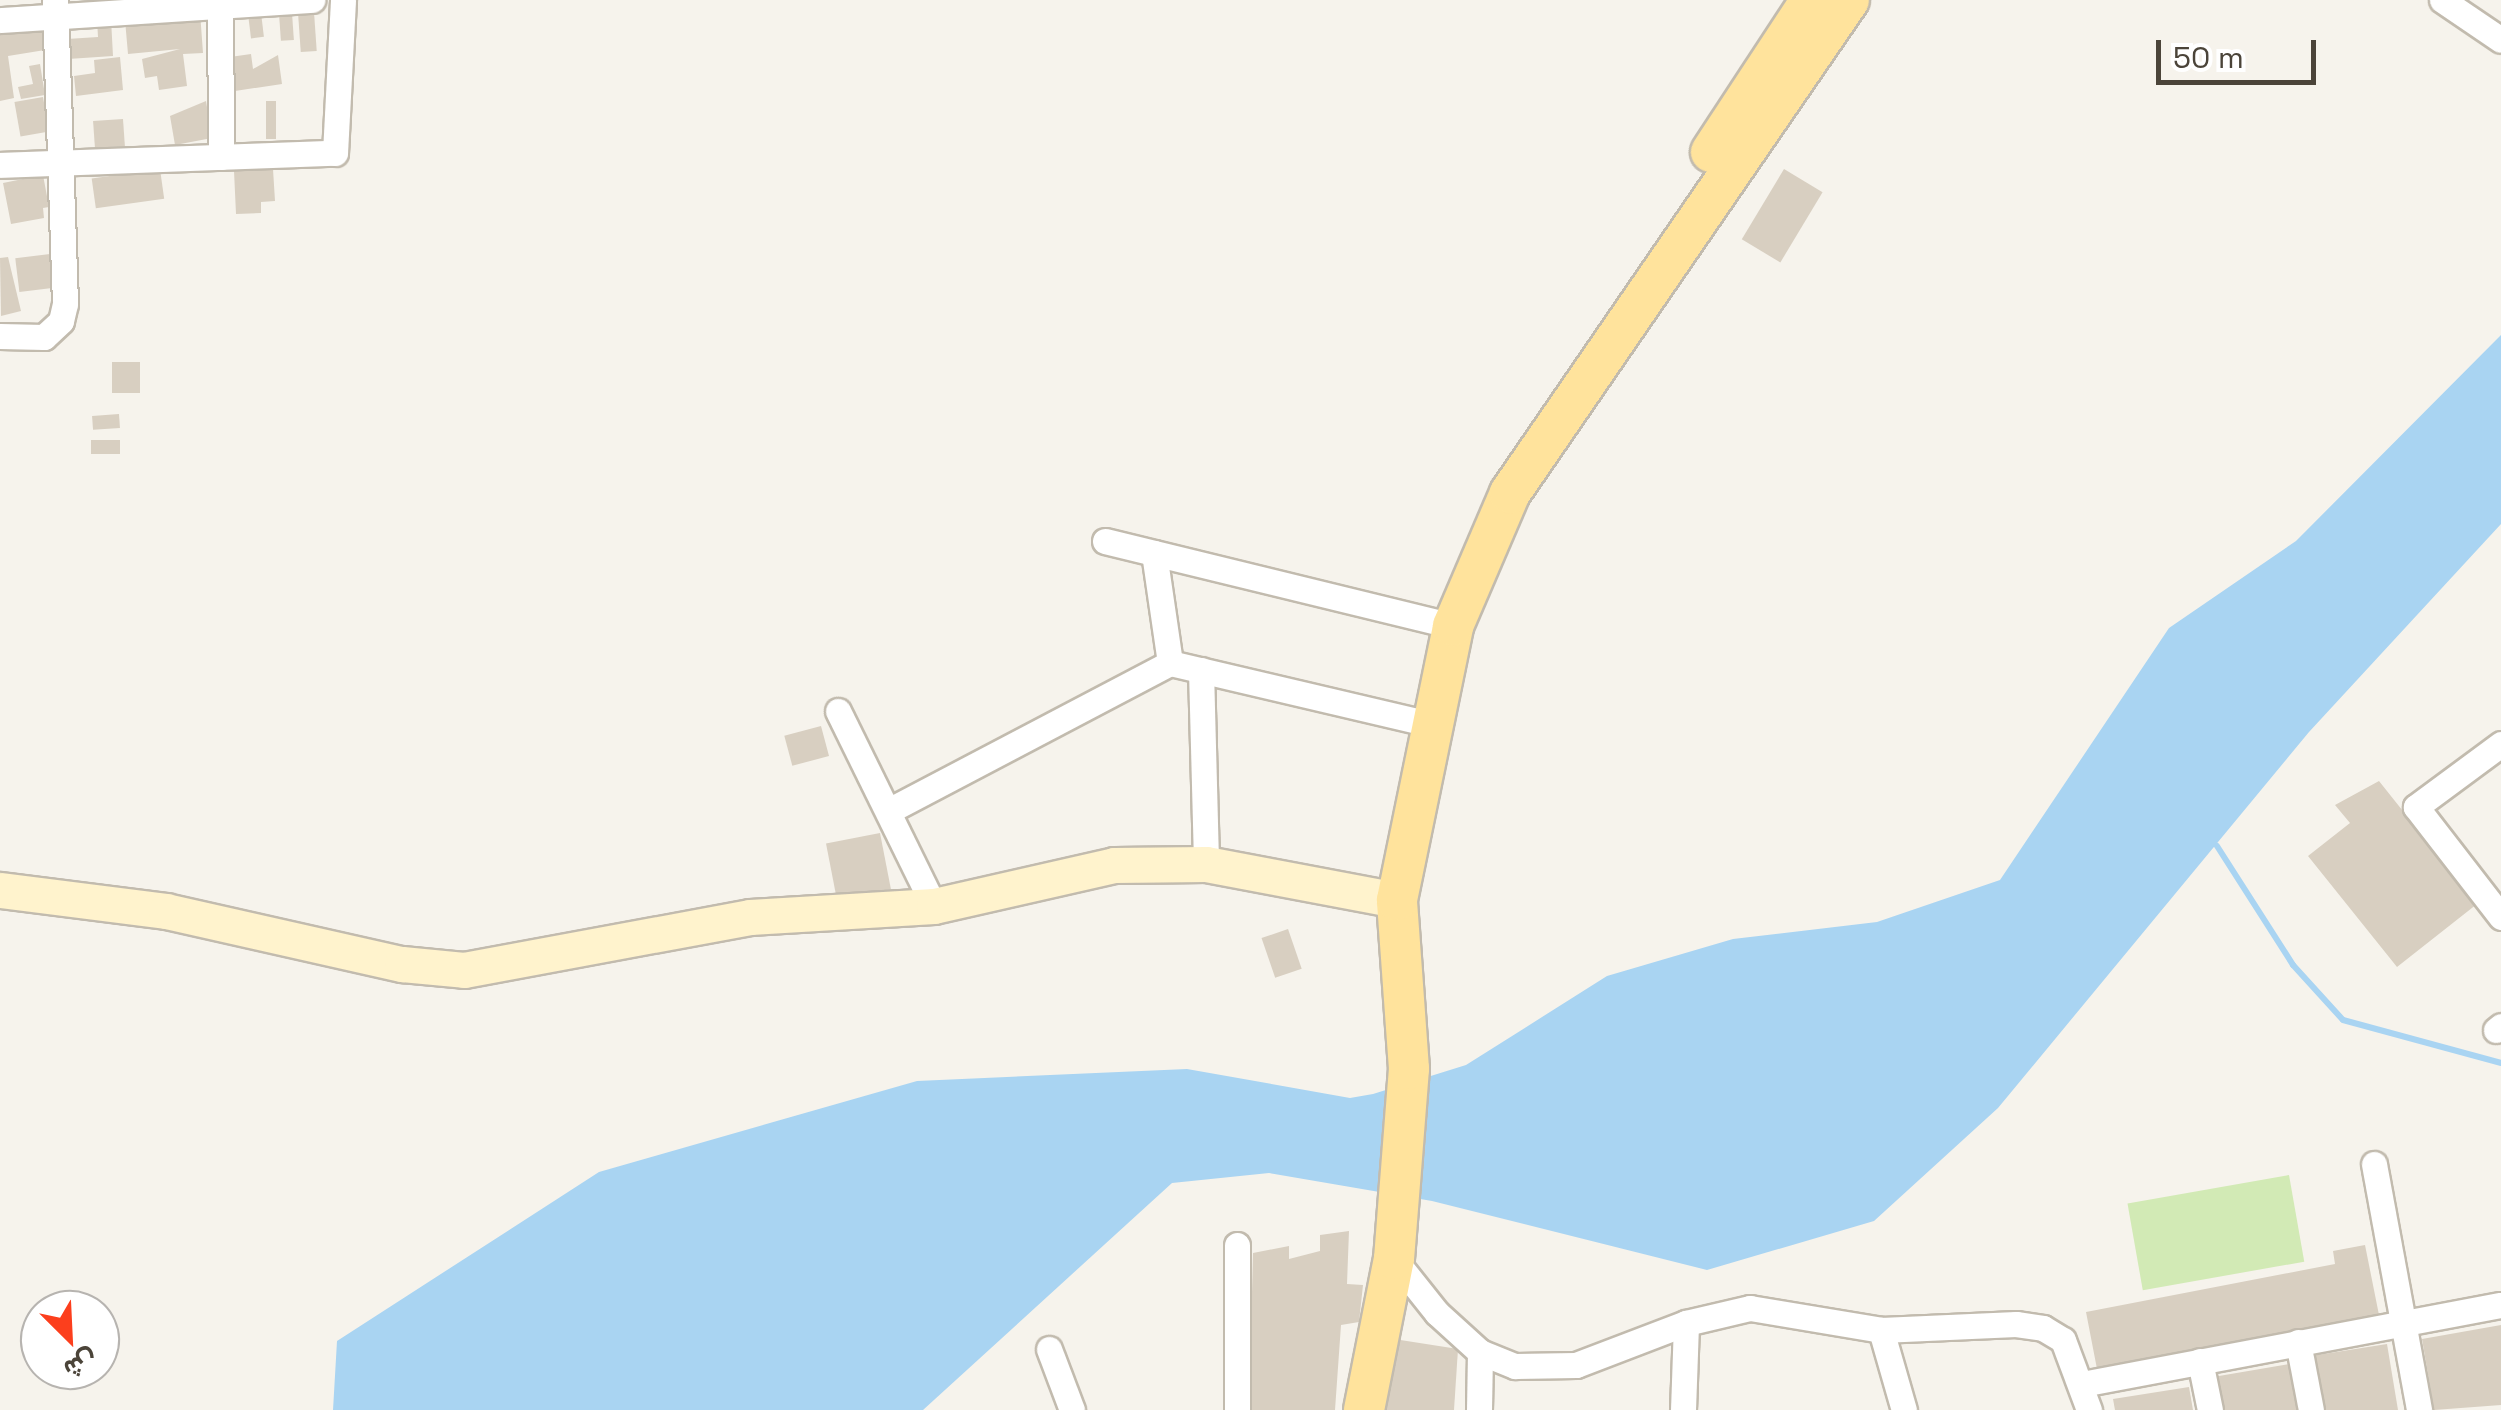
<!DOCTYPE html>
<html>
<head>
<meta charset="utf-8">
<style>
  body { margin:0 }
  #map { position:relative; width:2501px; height:1410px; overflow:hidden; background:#f6f3ec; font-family:"Space Grotesk",Vazirmatn,sans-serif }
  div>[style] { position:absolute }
  .green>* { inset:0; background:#d2eab5; transform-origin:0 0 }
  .water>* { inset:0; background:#a9d4f2 }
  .stream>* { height:6px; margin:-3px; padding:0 3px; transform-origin:3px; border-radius:3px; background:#a9d4f2 }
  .building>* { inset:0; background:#d8cfc1; transform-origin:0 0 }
  .roads { filter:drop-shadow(2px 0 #c2bbae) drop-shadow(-2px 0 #c2bbae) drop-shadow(0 2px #c2bbae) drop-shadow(0 -2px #c2bbae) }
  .minor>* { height:25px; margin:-12.5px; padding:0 12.5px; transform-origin:12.5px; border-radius:12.5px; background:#fff }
  .secondary>* { height:35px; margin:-17.5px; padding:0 17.5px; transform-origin:17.5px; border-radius:17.5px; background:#fff3cd }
  .primary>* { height:40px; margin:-20px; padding:0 20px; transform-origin:20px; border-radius:20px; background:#ffe39c }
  span { translate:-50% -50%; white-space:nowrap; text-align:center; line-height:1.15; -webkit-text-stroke:9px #fff; paint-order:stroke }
  .north { position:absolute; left:20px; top:1290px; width:100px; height:100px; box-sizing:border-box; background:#fff; border:2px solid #b7b4b0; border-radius:50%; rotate:156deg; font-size:28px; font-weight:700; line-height:40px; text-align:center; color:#4b4439 }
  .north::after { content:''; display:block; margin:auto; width:35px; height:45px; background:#fc3f1d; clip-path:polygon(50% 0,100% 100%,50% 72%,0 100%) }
  .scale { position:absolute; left:2156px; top:40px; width:160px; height:45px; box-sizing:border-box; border:5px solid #4b4439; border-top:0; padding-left:12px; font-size:30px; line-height:35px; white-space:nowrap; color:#4b4439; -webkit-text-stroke:8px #fff; paint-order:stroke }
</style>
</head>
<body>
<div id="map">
  <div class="green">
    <div style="left:2289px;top:1175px;width:88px;height:164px;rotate:80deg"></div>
  </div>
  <div class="water">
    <div style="clip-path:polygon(2501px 335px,2501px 524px,2309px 732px,1998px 1108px,1874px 1221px,1707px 1270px,1432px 1201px,1269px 1173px,1172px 1183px,923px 1410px,333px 1410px,337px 1341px,599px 1172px,917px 1081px,1187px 1069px,1350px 1098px,1373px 1094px,1466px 1065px,1607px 976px,1733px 939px,1877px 922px,2000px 880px,2169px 628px,2296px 541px)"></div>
  </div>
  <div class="stream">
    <div style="left:2217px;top:846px;width:141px;rotate:57.4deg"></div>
    <div style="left:2293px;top:965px;width:74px;rotate:47.7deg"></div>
    <div style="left:2343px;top:1020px;width:164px;rotate:15.2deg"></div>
  </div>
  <div class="building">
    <div style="clip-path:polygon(200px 12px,203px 53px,183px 54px,187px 86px,159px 90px,157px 76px,145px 78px,142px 59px,180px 49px,128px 54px,125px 20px)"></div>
    <div style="left:314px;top:12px;width:39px;height:16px;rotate:86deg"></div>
    <div style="left:261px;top:13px;width:24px;height:13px;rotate:83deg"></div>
    <div style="left:292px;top:13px;width:27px;height:13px;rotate:86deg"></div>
    <div style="clip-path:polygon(40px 18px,45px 50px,8px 56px,14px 98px,0 101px,0 25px)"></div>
    <div style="clip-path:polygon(111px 19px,113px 56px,68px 59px,67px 39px,98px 37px,97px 20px)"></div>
    <div style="clip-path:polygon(251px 54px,253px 69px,278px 55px,282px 84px,235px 91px,230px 57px)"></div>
    <div style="clip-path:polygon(120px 57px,123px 90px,76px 96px,74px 76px,95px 73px,94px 60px)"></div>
    <div style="clip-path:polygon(40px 64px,45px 95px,21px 99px,18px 87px,33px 84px,29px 66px)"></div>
    <div style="left:43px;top:97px;width:35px;height:29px;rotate:80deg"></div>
    <div style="clip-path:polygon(206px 101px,212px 138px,175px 145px,170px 116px)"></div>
    <div style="left:266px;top:101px;width:10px;height:38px"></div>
    <div style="left:123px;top:119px;width:27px;height:30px;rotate:86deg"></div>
    <div style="left:160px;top:169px;width:30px;height:69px;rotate:82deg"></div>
    <div style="clip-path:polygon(273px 169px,275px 201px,261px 202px,261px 213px,236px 214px,234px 171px)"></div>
    <div style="left:1784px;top:169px;width:45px;height:82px;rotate:31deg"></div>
    <div style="clip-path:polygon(43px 175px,49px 207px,43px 208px,44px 218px,11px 224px,3px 183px)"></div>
    <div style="left:50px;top:254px;width:34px;height:35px;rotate:83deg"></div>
    <div style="clip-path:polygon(8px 257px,21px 311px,1px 316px,0 258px)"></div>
    <div style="left:112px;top:362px;width:28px;height:31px"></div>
    <div style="left:119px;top:414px;width:14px;height:27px;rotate:86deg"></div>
    <div style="left:91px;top:440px;width:29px;height:14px"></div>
    <div style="left:821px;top:726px;width:31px;height:38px;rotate:75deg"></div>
    <div style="clip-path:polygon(2379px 781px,2477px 904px,2397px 967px,2308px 856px,2350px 823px,2335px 805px)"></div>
    <div style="left:880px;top:833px;width:57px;height:55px;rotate:79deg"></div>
    <div style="left:1288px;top:929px;width:42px;height:28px;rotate:71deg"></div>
    <div style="clip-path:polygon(1349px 1231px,1347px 1284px,1363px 1285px,1359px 1322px,1341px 1325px,1335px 1410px,1249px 1410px,1253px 1253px,1289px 1246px,1289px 1259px,1320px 1251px,1320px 1235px)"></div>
    <div style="clip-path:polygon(2365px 1245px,2379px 1315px,2097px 1369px,2086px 1312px,2335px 1264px,2333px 1251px)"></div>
    <div style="clip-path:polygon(2501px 1325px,2501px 1405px,2434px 1410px,2422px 1339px)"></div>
    <div style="clip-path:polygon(1394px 1339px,1458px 1349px,1454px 1410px,1384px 1410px)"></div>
    <div style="clip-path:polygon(2387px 1344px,2398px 1410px,2320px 1410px,2311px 1356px)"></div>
    <div style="clip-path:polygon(2289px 1364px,2297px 1410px,2219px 1410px,2213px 1377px)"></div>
    <div style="clip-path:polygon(2189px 1387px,2193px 1410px,2115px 1410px,2113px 1399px)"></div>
  </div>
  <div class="roads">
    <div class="minor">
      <div style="left:220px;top:0;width:157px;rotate:89.6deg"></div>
      <div style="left:2442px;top:0;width:71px;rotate:34.1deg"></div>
      <div style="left:0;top:20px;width:313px;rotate:-3.7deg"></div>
      <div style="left:0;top:165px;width:335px;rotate:-2.1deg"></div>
      <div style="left:335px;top:153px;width:153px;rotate:-87deg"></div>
      <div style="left:0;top:336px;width:44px;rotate:1.3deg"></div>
      <div style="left:44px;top:337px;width:23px;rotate:-43deg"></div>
      <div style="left:61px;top:321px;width:17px;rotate:-77deg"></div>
      <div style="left:65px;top:304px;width:304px;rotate:-91.9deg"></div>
      <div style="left:1105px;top:541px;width:358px;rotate:13.7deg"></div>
      <div style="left:1154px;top:553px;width:111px;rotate:81.7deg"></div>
      <div style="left:1201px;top:670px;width:194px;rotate:88.5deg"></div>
      <div style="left:838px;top:711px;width:217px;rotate:63.8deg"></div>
      <div style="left:2501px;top:744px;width:106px;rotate:143.5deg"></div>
      <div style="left:2416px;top:807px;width:139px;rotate:52.3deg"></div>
      <div style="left:890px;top:810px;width:316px;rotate:-27.7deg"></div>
      <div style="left:1170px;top:663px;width:267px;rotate:13.2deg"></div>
      <div style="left:2496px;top:1030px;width:6px;rotate:-39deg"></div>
      <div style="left:2374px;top:1164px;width:250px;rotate:79.6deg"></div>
      <div style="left:1394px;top:1259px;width:69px;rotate:51.5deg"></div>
      <div style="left:1437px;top:1313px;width:58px;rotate:42.2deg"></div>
      <div style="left:1480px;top:1352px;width:38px;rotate:22deg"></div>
      <div style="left:1515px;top:1366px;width:61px;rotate:-0.9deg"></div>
      <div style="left:1576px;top:1365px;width:118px;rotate:-20.9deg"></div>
      <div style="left:1686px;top:1323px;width:66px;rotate:-13.2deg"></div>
      <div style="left:1750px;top:1308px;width:133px;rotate:9.5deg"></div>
      <div style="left:1881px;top:1330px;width:135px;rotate:-2.5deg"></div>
      <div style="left:2016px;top:1324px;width:27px;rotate:8deg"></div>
      <div style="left:2043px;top:1328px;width:23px;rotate:31deg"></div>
      <div style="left:2063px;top:1340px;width:75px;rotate:69.6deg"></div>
      <div style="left:1881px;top:1330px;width:83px;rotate:74deg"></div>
      <div style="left:2298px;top:1342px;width:69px;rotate:79.2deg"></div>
      <div style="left:1049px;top:1349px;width:65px;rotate:69.3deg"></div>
      <div style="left:2200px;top:1361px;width:50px;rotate:78.5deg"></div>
      <div style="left:2082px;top:1384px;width:426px;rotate:-10.7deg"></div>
      <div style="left:1237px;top:1410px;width:165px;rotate:-90deg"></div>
      <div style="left:1479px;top:1410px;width:58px;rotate:-89deg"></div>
      <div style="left:1683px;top:1410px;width:87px;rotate:-88deg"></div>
    </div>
    <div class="secondary">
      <div style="left:0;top:890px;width:167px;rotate:7.2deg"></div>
      <div style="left:166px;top:911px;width:242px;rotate:12.7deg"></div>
      <div style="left:402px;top:964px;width:62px;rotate:5.5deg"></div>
      <div style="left:464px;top:970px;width:291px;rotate:-10.5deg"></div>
      <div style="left:750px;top:917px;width:184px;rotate:-3.4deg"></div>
      <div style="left:934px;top:906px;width:185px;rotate:-12.8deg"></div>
      <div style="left:1114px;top:865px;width:92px;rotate:-0.6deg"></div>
      <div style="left:1206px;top:864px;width:194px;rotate:10.7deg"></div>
    </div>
    <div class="primary">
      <div style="left:1711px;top:152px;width:182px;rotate:-56.7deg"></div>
      <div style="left:1364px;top:1410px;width:154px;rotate:-78.8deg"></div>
      <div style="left:1394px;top:1259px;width:191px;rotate:-85.5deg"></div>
      <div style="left:1409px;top:1069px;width:169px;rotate:-94.1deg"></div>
      <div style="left:1397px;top:900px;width:280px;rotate:-78.4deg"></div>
      <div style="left:1453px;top:626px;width:145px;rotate:-66.8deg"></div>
      <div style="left:1510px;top:493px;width:598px;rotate:-55.49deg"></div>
    </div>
  </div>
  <div class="north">ش</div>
  <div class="scale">50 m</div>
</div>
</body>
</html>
